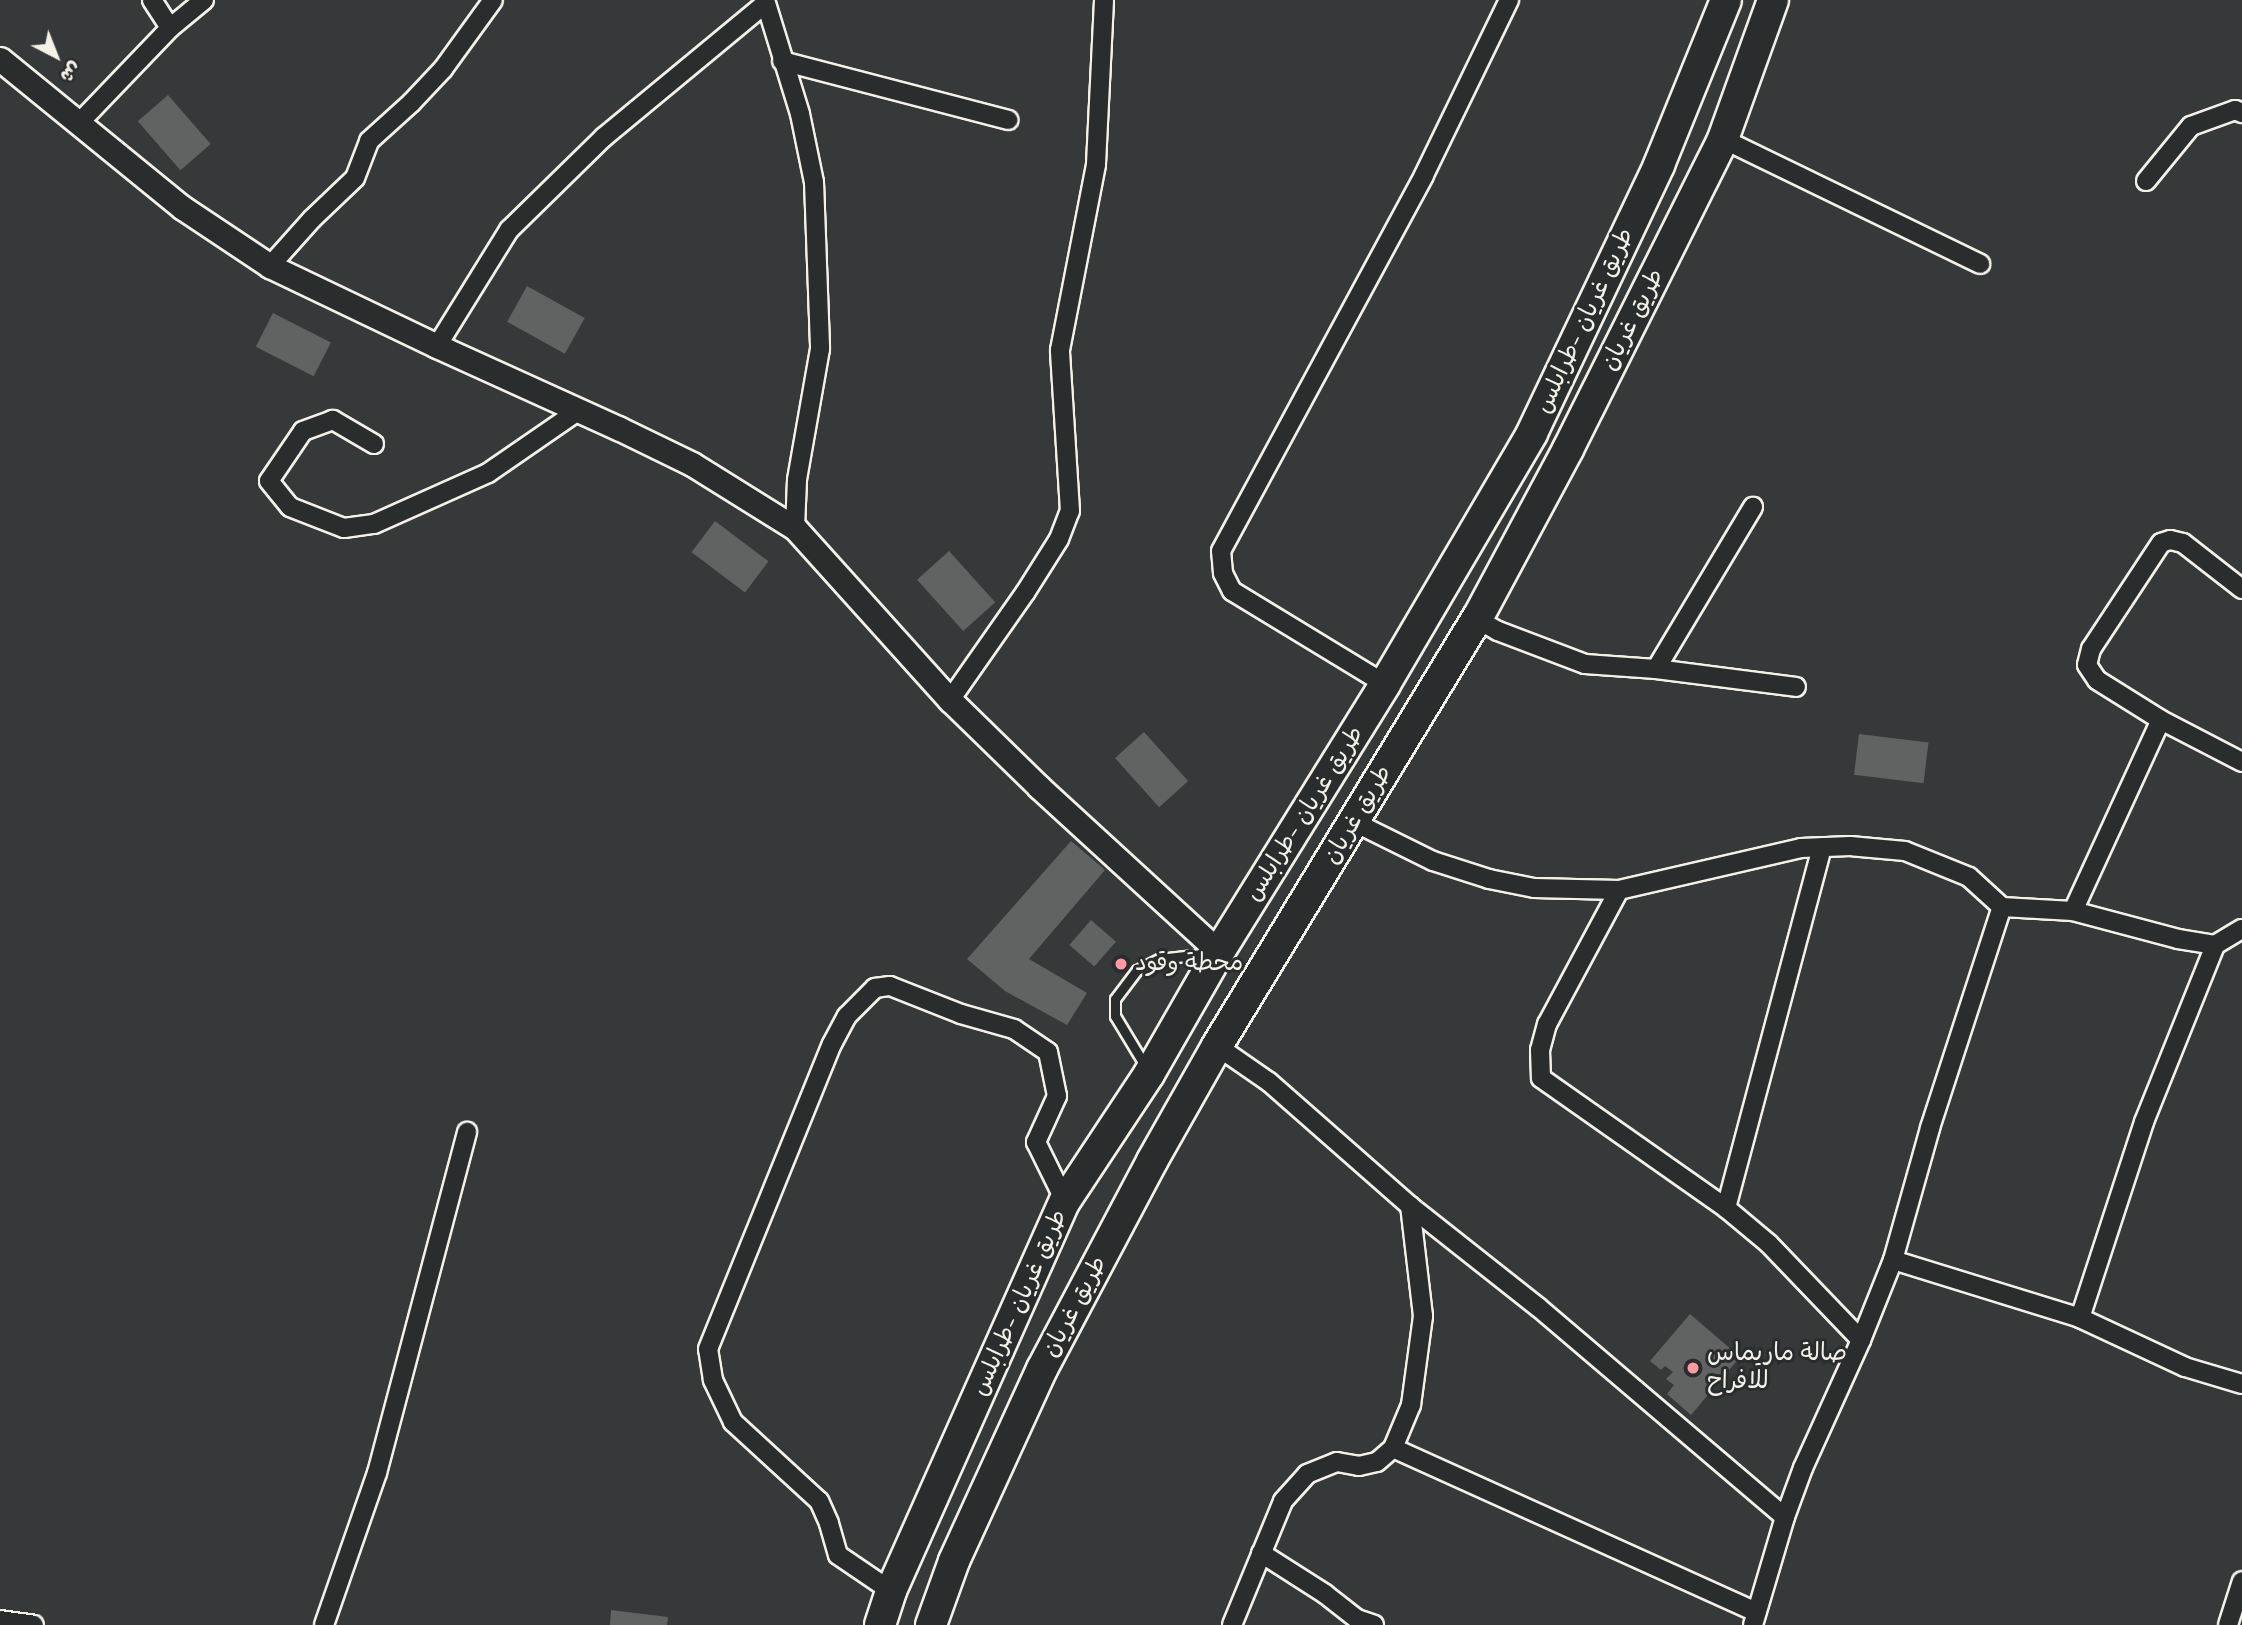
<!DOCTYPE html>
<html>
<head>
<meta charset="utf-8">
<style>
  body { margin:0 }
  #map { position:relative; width:2242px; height:1625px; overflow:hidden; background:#363939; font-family:Mynerve,"Playpen Sans Arabic",sans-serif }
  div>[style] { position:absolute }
  .building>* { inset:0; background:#616362; transform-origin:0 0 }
  .roads { filter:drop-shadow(2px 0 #f4f1e8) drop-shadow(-2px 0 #f4f1e8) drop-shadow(0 2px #f4f1e8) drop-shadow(0 -2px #f4f1e8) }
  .service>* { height:9px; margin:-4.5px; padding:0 4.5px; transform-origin:4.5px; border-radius:4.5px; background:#2a2d2e }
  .minor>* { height:18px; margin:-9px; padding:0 9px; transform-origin:9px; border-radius:9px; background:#2a2d2e }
  .tertiary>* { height:23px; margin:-11.5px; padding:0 11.5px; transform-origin:11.5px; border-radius:11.5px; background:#2a2d2e }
  .trunk>* { height:30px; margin:-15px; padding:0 15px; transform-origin:15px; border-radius:15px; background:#2a2d2e }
  .dots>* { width:19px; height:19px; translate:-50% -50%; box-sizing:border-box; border:4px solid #2a2d2e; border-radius:50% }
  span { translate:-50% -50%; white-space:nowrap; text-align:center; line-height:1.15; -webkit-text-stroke:6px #2a2d2e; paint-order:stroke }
  .street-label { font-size:24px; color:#f4f1e8 }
  .poi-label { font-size:24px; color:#f4f1e8 }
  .left { translate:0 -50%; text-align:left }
  .north { position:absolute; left:21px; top:21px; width:70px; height:70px; -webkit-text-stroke:5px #2a2d2e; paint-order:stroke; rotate:138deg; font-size:19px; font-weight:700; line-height:28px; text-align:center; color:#f4f1e8 }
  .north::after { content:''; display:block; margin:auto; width:24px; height:32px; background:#f4f1e8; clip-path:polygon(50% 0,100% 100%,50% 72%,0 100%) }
</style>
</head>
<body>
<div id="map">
  <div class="building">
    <div style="left:168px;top:95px;width:65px;height:40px;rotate:49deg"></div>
    <div style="left:527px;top:286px;width:66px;height:41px;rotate:29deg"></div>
    <div style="left:273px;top:313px;width:65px;height:38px;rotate:27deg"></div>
    <div style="left:715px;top:521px;width:67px;height:39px;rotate:37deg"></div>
    <div style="left:949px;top:551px;width:69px;height:43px;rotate:48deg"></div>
    <div style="left:1144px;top:732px;width:66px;height:39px;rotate:48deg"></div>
    <div style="left:1859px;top:734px;width:70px;height:41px;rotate:7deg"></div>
    <div style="clip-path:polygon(1071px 841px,1105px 870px,1029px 959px,1087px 993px,1067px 1025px,1005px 991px,967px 959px)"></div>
    <div style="left:1091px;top:920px;width:33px;height:33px;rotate:41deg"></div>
    <div style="clip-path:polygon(1690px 1314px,1740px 1357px,1691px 1415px,1667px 1394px,1674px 1385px,1666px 1379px,1673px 1372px,1665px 1366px,1661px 1370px,1650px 1361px)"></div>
    <div style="clip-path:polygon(611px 1610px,668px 1617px,667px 1625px,610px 1625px)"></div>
  </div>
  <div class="roads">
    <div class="service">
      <div style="left:1147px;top:1069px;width:62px;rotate:-121.1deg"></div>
      <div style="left:1115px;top:1016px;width:17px;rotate:-90deg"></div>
      <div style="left:1115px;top:999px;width:36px;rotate:-53deg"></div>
      <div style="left:1137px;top:970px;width:25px;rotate:-27deg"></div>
      <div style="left:1159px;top:959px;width:52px;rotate:-6.6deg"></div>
    </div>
    <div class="minor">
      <div style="left:152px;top:0;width:33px;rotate:57deg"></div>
      <div style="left:765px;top:0;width:119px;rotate:72.9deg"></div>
      <div style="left:800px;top:114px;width:69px;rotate:78.4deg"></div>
      <div style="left:814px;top:182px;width:167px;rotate:87.9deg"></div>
      <div style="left:820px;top:349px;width:133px;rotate:100deg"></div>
      <div style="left:797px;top:480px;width:48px;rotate:92.4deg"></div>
      <div style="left:782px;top:61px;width:234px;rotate:14.6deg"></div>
      <div style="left:79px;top:123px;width:132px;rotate:-46.2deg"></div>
      <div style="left:170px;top:28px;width:44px;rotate:-39.5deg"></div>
      <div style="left:1723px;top:139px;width:286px;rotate:25.9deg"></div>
      <div style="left:2146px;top:181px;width:71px;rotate:-50.7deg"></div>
      <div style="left:2191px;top:126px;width:47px;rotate:-20deg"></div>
      <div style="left:2235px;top:110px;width:8px;rotate:23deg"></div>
      <div style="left:270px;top:266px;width:63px;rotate:-48.2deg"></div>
      <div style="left:312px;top:219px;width:59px;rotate:-43.6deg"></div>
      <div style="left:355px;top:178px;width:40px;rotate:-69deg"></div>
      <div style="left:369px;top:141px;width:57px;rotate:-42.1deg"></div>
      <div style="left:411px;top:103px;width:47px;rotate:-46.7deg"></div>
      <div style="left:443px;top:69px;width:85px;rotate:-54.1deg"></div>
      <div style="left:437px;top:346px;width:137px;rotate:-58.2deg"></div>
      <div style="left:509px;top:230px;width:133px;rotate:-44.4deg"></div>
      <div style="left:604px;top:137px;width:209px;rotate:-39.6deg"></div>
      <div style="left:374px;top:444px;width:48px;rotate:-149.7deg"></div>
      <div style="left:333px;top:420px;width:32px;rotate:160deg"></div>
      <div style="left:303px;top:431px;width:60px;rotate:124.2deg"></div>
      <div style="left:269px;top:481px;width:33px;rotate:51deg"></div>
      <div style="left:290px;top:507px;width:58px;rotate:21.3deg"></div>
      <div style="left:344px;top:528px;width:30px;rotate:-8deg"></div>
      <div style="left:374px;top:524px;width:125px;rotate:-24.1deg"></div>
      <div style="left:488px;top:473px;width:109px;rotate:-34.6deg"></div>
      <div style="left:2242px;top:589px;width:75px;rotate:-142.1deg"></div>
      <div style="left:2183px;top:543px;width:13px;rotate:-167deg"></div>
      <div style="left:2170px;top:540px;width:9px;rotate:162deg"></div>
      <div style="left:2161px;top:543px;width:127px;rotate:123.4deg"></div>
      <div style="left:2091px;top:649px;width:16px;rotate:104deg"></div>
      <div style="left:2087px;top:665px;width:18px;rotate:56deg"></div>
      <div style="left:2097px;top:680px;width:75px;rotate:32deg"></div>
      <div style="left:2161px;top:720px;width:91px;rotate:27.4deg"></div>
      <div style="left:1477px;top:619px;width:24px;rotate:30deg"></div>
      <div style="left:1498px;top:631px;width:93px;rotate:20.8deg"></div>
      <div style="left:1585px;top:664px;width:71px;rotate:4deg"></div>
      <div style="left:1656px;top:669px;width:141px;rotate:7.3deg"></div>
      <div style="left:1656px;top:669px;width:189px;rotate:-59.1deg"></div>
      <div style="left:1385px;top:684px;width:179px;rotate:-148.7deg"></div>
      <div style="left:1232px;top:591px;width:20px;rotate:-117deg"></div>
      <div style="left:1223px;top:573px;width:22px;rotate:-95deg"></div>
      <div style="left:1221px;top:551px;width:427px;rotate:-61.6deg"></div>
      <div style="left:1424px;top:175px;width:195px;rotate:-64.1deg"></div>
      <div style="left:950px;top:700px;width:131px;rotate:-55deg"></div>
      <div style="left:1025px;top:593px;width:64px;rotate:-57.8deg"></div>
      <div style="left:1059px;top:539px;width:30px;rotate:-69deg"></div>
      <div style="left:1070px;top:511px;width:161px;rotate:-93.6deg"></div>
      <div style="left:1060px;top:350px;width:189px;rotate:-79deg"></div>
      <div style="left:1096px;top:164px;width:164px;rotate:-87.2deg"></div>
      <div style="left:1354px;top:822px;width:88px;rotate:26.3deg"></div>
      <div style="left:1433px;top:861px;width:59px;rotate:17.8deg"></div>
      <div style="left:1489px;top:879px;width:46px;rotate:11.3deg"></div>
      <div style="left:1534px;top:888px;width:85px;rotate:1.3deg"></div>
      <div style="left:1619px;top:890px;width:187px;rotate:-13deg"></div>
      <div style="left:1801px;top:848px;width:49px;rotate:-2.3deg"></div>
      <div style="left:1850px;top:846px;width:55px;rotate:5.2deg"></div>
      <div style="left:1905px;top:851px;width:69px;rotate:22.1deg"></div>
      <div style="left:1969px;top:877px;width:45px;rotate:42.3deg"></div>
      <div style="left:2002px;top:907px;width:71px;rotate:3.2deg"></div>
      <div style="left:2073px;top:911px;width:109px;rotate:14.9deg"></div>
      <div style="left:2178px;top:939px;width:37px;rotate:9deg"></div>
      <div style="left:1619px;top:890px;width:152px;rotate:118.2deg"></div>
      <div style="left:1547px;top:1024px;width:27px;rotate:105deg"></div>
      <div style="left:1540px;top:1050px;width:28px;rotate:88deg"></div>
      <div style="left:1541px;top:1078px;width:226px;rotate:35.1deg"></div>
      <div style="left:1726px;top:1208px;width:56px;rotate:39.9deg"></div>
      <div style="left:1769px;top:1244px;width:133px;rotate:46.2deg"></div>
      <div style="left:2073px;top:911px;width:210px;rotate:-65.3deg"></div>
      <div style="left:1217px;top:1046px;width:63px;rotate:34.7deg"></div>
      <div style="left:1269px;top:1082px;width:188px;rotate:41.3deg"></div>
      <div style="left:1410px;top:1206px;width:163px;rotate:38.3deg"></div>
      <div style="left:1538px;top:1307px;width:324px;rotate:40.4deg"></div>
      <div style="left:1726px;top:1208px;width:373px;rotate:-75.1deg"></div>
      <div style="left:1893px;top:1260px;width:196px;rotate:17.2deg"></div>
      <div style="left:2080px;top:1318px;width:116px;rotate:25deg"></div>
      <div style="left:2185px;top:1367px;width:59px;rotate:16.6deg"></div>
      <div style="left:2080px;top:1318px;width:206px;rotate:-71.9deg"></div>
      <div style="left:2144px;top:1122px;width:191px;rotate:-68.1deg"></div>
      <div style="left:2215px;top:945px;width:31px;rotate:-31deg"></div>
      <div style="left:1393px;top:1448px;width:399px;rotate:24.3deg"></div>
      <div style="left:1261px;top:1553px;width:76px;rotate:32.6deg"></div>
      <div style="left:1325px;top:1594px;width:41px;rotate:38deg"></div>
      <div style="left:1357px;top:1619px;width:18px;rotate:19deg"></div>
      <div style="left:891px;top:1591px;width:64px;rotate:-145.8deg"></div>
      <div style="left:838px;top:1555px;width:33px;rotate:-106deg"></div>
      <div style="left:829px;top:1523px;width:24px;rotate:-114deg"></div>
      <div style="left:819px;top:1501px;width:117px;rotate:-137.4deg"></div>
      <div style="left:733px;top:1422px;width:47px;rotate:-115.5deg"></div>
      <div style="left:713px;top:1380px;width:31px;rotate:-99deg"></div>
      <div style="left:708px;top:1349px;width:329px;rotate:-67.9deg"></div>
      <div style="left:832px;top:1044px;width:32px;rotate:-62deg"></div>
      <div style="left:847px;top:1016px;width:40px;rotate:-45deg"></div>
      <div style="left:875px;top:988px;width:15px;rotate:-8deg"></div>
      <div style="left:890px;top:986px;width:76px;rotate:21.5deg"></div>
      <div style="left:961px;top:1014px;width:55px;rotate:15.8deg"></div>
      <div style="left:1014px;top:1029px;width:41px;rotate:34.1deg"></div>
      <div style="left:1048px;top:1052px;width:45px;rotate:78.4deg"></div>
      <div style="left:1057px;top:1096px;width:51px;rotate:114.5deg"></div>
      <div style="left:1036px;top:1142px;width:66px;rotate:63.8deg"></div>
      <div style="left:0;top:1620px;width:34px;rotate:8deg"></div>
      <div style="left:324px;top:1625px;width:161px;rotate:-70.8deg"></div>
      <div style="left:377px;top:1473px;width:353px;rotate:-75.2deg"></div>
      <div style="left:1232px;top:1625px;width:134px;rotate:-67.6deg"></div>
      <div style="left:1283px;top:1501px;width:36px;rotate:-48deg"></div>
      <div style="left:1307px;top:1474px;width:32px;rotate:-22deg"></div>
      <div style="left:1337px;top:1462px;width:22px;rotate:10deg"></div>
      <div style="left:1359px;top:1466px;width:18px;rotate:-13deg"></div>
      <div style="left:1377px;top:1462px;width:21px;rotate:-41deg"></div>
      <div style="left:1393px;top:1448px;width:47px;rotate:-67.3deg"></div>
      <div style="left:1411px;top:1405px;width:90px;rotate:-82.3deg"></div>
      <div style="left:1423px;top:1316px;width:111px;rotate:-96.7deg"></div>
      <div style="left:1753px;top:1625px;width:113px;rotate:-73.5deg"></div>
      <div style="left:1785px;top:1517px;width:52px;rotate:-69.8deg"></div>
      <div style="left:1803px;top:1468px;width:141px;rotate:-65.6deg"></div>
      <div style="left:1861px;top:1340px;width:86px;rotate:-68.2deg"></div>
      <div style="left:1893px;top:1260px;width:137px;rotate:-74.3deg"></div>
      <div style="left:1930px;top:1128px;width:232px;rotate:-72deg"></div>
      <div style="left:2228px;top:1625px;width:46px;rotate:-72.3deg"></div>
    </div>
    <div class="tertiary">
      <div style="left:0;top:59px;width:236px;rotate:39.2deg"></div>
      <div style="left:183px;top:208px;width:105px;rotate:33.7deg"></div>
      <div style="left:270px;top:266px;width:185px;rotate:25.6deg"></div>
      <div style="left:437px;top:346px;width:199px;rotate:24.4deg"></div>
      <div style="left:618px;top:428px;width:82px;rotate:25.9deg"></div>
      <div style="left:692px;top:464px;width:121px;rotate:31.9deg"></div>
      <div style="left:795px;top:528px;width:232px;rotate:48deg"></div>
      <div style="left:950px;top:700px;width:124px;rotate:44.3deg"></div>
      <div style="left:1039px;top:787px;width:244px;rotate:42.5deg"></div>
    </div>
    <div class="trunk">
      <div style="left:880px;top:1625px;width:36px;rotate:-72deg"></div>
      <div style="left:891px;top:1591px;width:427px;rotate:-66deg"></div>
      <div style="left:1065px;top:1201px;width:152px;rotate:-56.5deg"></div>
      <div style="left:1149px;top:1074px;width:141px;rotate:-60.2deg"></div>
      <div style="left:1219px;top:952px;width:315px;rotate:-58.2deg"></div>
      <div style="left:1385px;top:684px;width:291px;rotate:-59.6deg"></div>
      <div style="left:1532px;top:433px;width:297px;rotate:-64.6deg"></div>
      <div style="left:1659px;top:165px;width:178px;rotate:-67.9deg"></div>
      <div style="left:931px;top:1625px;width:68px;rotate:-70.2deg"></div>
      <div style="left:954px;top:1561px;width:211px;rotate:-65.4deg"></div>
      <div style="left:1042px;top:1369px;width:235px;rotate:-62.1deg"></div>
      <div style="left:1152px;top:1161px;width:132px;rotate:-60.5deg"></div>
      <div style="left:1217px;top:1046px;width:500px;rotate:-58.7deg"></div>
      <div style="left:1477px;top:619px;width:193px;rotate:-61.8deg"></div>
      <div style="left:1568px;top:449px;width:347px;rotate:-63.4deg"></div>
      <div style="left:1723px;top:139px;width:148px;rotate:-70.2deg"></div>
    </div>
  </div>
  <div class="dots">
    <div style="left:1121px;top:964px;background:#ff9aa2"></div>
    <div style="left:1693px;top:1368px;background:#ff9aa2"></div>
  </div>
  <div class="street-label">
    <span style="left:1633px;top:320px;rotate:-63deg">طريق غريان</span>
    <span style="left:1585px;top:321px;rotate:-65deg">طريق غريان -طرابلس</span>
    <span style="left:1305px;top:814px;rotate:-58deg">طريق غريان -طرابلس</span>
    <span style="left:1358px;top:815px;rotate:-59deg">طريق غريان</span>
    <span style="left:1020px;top:1303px;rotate:-66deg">طريق غريان -طرابلس</span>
    <span style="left:1075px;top:1307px;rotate:-62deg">طريق غريان</span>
  </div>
  <div class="poi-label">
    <span class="left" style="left:1135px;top:964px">محطة وقود</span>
    <span class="left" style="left:1707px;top:1368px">صالة ماريماس<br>للافراح</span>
  </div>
  <div class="north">ش</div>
</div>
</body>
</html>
